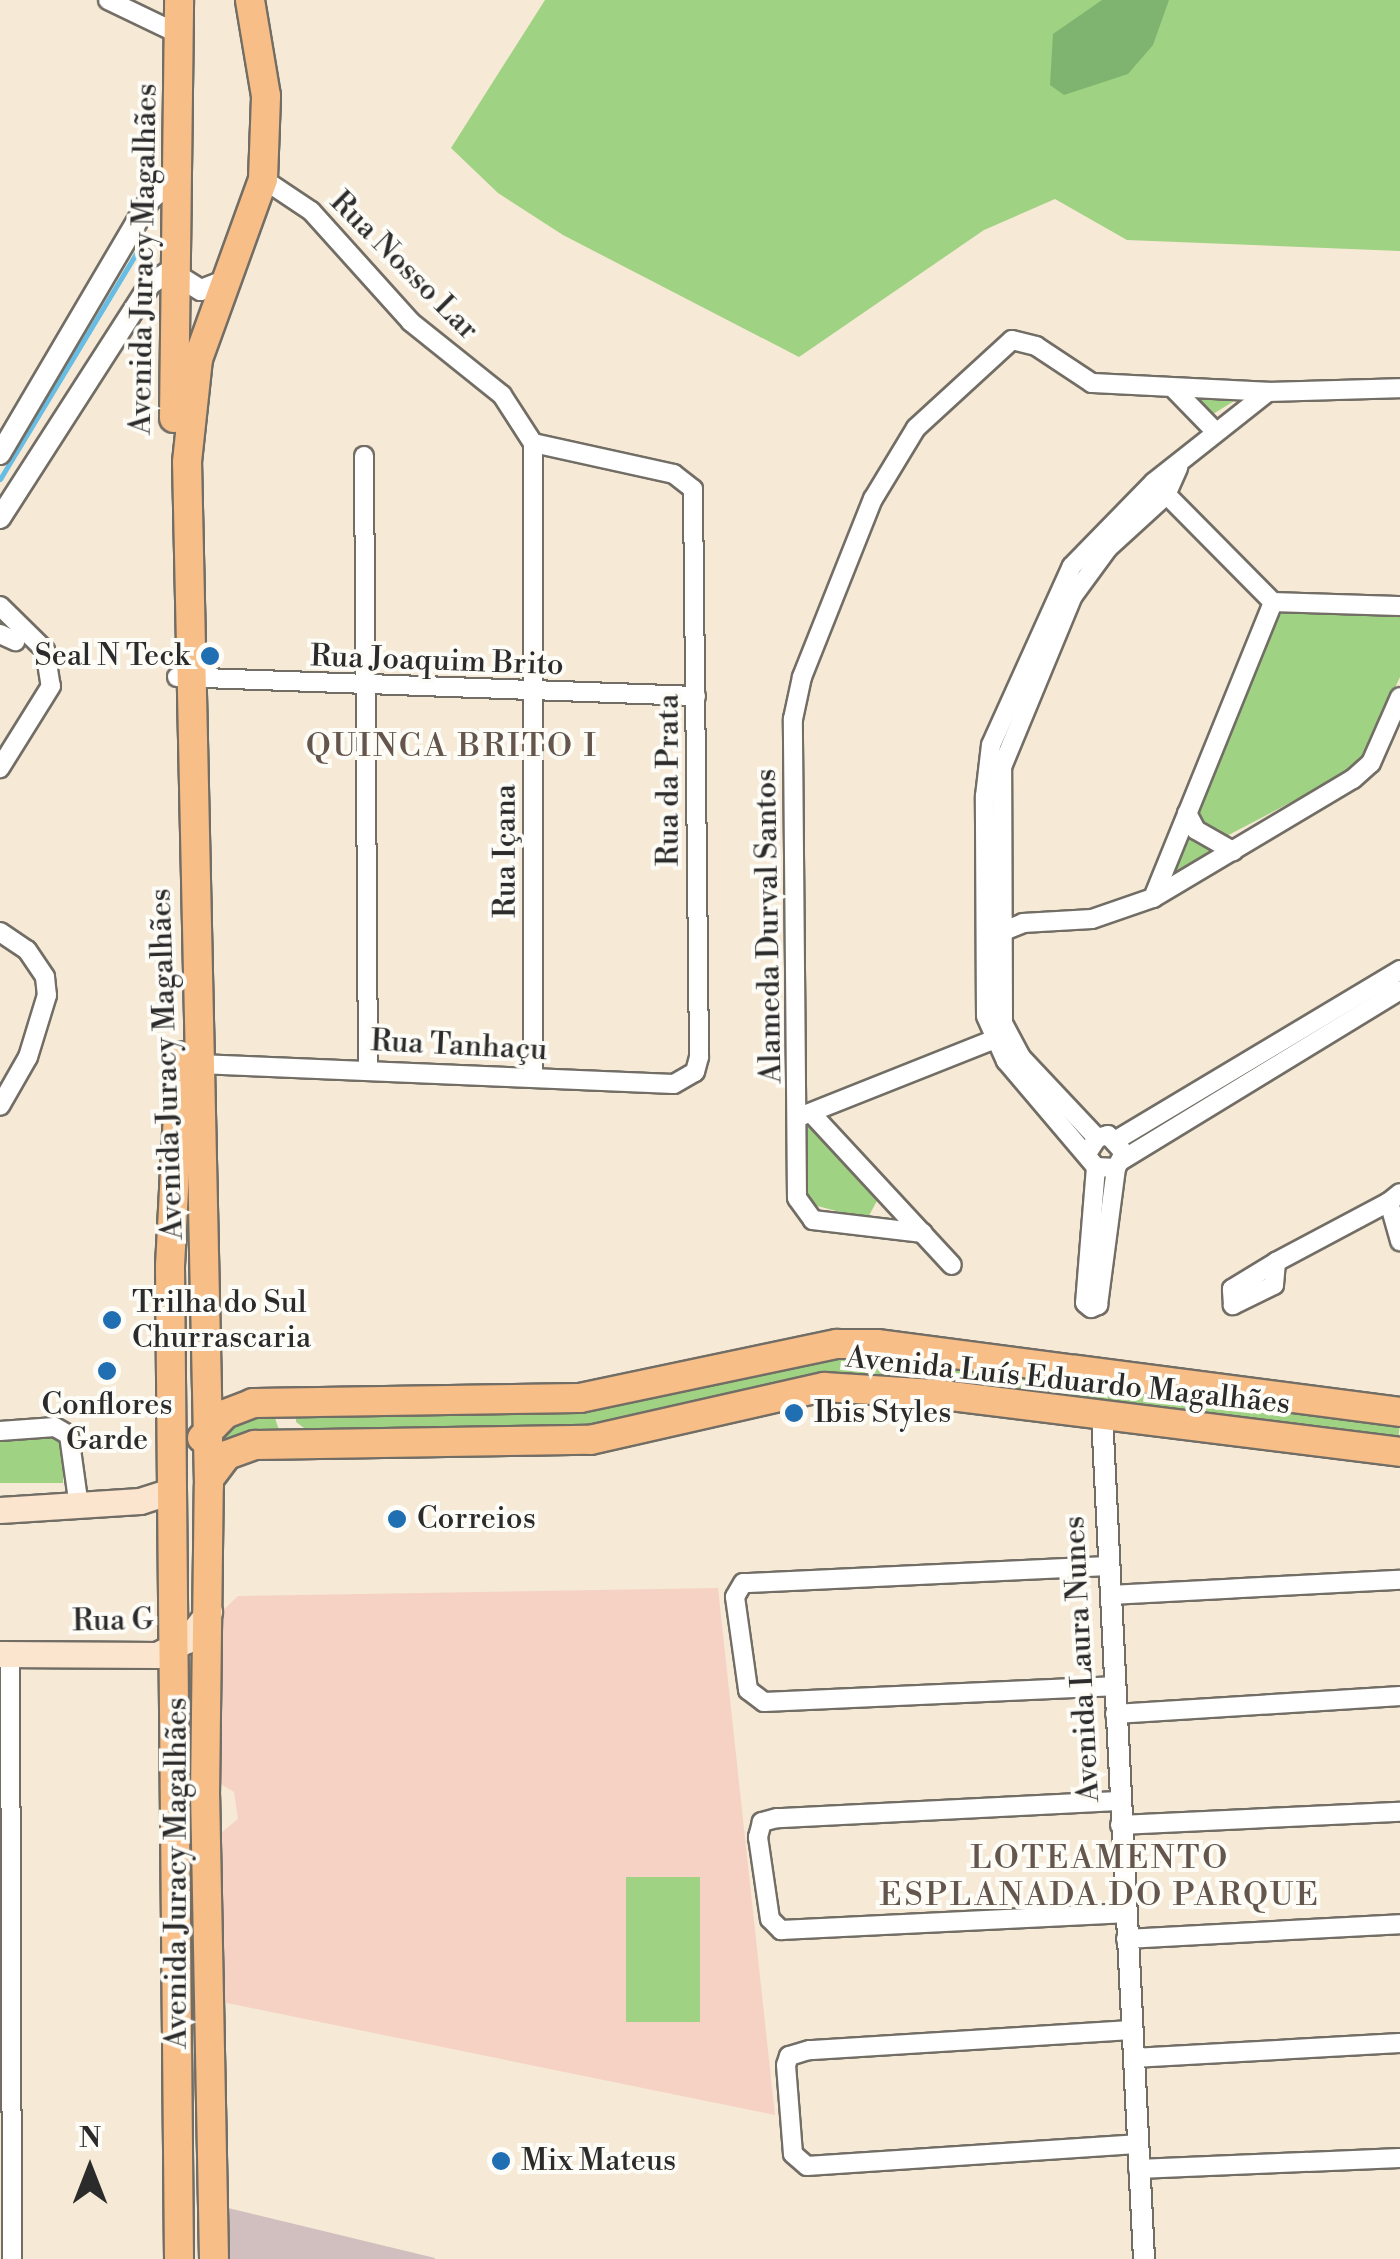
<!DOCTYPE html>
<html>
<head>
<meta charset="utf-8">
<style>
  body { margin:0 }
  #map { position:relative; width:1400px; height:2259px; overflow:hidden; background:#f6e9d5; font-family:"Libre Bodoni",serif }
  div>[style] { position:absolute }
  .built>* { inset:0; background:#f6d2c5 }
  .industrial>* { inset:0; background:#d1bfbf }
  .green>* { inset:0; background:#9fd282; transform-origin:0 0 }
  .forest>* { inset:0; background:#7fb470 }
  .stream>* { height:5px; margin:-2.5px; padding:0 2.5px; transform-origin:2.5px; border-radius:2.5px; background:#67bde3 }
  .roads { filter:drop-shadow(2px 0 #726e66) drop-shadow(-2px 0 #726e66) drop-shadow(0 2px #726e66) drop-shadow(0 -2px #726e66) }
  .minor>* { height:18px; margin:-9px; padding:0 9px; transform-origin:9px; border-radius:9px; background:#fff }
  .tertiary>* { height:20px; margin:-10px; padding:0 10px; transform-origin:10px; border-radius:10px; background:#fff }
  .secondary>* { height:25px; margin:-12.5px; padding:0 12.5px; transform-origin:12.5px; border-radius:12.5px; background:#fce5cf }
  .primary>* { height:28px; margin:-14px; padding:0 14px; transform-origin:14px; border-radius:14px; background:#f7be88 }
  .dots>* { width:28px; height:28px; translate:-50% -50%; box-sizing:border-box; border:5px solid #fdfcf7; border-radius:50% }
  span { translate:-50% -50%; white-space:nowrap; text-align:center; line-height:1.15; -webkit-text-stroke:8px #fdfcf7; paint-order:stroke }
  .street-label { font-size:30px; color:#2b2b2b }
  .poi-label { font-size:30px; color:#2b2b2b }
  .right { translate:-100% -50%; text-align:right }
  .left { translate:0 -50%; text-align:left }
  .neighbourhood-label { font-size:32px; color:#64564c; letter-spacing:2.5px }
  .north { position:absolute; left:40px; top:2119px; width:100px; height:100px; -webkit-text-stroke:8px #fdfcf7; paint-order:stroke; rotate:0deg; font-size:28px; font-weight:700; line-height:40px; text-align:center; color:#2b2b2b }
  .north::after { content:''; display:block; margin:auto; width:35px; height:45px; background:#2b2b2b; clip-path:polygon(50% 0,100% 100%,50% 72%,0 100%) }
</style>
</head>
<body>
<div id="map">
  <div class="built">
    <div style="clip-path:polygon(718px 1588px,775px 2115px,222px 2002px,221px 1833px,238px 1819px,234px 1792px,219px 1783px,218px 1615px,238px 1596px)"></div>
  </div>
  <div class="industrial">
    <div style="clip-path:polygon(224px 2207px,435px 2258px,435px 2259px,224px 2259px)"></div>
  </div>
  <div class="green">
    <div style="clip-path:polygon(545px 0,1400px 0,1400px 251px,1127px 240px,1055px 199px,984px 230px,799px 357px,563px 235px,498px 193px,451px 148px)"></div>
    <div style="clip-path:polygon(1189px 394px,1242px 396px,1210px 416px)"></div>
    <div style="clip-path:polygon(1290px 608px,1400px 610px,1400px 677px,1358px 767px,1219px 840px,1200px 824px,1197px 808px,1277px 617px)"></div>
    <div style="clip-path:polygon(1187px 827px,1215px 848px,1171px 874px)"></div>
    <div style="clip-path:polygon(813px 1126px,878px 1199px,867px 1219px,806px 1203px,806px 1127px)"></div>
    <div style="clip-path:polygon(913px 1353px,907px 1380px,835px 1375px,595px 1428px,308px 1431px,296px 1422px,296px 1413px,497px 1402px,766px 1361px)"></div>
    <div style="left:929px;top:1362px;width:475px;height:19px;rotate:7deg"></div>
    <div style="clip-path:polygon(256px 1407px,274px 1415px,279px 1430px,244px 1435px,215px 1454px,214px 1441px)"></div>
    <div style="left:63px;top:1436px;width:47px;height:63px;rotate:90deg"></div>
    <div style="left:700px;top:1877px;width:145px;height:74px;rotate:90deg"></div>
  </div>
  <div class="forest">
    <div style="clip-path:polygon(1102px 0,1169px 0,1153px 45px,1128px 74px,1064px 95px,1050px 85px,1053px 34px)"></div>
  </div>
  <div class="stream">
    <div style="left:0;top:479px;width:265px;rotate:-58.9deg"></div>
  </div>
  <div class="roads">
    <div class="minor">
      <div style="left:108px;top:0;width:79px;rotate:25.6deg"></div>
      <div style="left:1173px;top:388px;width:60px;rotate:45.7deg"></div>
      <div style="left:364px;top:456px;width:612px;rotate:89.63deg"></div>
      <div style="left:1161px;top:489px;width:159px;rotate:45.3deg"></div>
      <div style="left:1273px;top:602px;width:127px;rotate:1.8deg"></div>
      <div style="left:0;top:606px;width:63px;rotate:44.4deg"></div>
      <div style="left:45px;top:650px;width:36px;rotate:81deg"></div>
      <div style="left:51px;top:686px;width:97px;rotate:121.9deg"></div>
      <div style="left:0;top:634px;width:17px;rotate:25deg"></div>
      <div style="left:177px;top:677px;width:519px;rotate:2.1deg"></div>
      <div style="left:1187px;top:813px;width:19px;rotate:62deg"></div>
      <div style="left:1196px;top:830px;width:43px;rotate:29.6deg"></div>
      <div style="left:1153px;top:898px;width:319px;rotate:-67.9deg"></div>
      <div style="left:0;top:932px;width:32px;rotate:34deg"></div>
      <div style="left:27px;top:950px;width:32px;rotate:56deg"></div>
      <div style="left:45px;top:977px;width:18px;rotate:84deg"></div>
      <div style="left:47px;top:995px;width:65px;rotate:107deg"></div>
      <div style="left:28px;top:1057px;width:56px;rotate:119.7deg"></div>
      <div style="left:994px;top:935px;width:31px;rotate:-22deg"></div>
      <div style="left:1023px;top:923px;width:69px;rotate:-3.3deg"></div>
      <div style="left:1092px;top:919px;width:65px;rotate:-19deg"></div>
      <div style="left:1153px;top:898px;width:233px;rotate:-30.8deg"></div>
      <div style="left:1353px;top:779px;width:24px;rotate:-42deg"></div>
      <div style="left:1371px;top:763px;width:72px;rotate:-66.3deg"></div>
      <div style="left:199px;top:1064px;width:475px;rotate:2.4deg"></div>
      <div style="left:674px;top:1084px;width:24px;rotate:-30deg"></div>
      <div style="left:695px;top:1072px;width:16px;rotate:-75deg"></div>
      <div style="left:699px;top:1057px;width:568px;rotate:-90.61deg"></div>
      <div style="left:693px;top:489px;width:24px;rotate:-142deg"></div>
      <div style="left:674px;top:474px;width:144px;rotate:-167.6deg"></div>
      <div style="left:533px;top:443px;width:57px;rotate:-122.9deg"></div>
      <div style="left:502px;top:395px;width:117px;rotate:-141.3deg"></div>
      <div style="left:411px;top:322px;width:149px;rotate:-132deg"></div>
      <div style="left:311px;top:211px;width:58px;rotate:-146.3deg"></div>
      <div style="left:533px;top:1078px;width:635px;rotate:-90deg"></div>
      <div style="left:811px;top:1113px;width:207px;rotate:47.2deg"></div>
      <div style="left:799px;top:1117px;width:219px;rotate:-21.7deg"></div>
      <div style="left:1097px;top:1138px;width:111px;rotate:-133.2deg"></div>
      <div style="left:1021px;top:1057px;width:38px;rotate:-118deg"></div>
      <div style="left:1003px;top:1023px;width:256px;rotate:-90.2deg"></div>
      <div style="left:1002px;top:767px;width:185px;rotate:-67.5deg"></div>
      <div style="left:1073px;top:596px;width:59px;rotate:-53.9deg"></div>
      <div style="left:1108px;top:548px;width:79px;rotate:-42.4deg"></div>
      <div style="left:1166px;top:495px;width:30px;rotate:-66deg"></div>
      <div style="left:1118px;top:1139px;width:329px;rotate:-30.9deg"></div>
      <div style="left:1088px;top:1152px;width:17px;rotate:-57deg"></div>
      <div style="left:1097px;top:1138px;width:11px;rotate:-15deg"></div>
      <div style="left:1108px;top:1135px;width:24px;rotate:48deg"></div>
      <div style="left:1124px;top:1153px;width:17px;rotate:118deg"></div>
      <div style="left:1116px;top:1168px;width:20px;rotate:-177deg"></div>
      <div style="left:1096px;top:1167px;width:139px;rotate:-130.3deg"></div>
      <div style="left:1006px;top:1061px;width:49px;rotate:-114deg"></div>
      <div style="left:986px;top:1016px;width:220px;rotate:-90.3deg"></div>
      <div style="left:985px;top:796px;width:51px;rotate:-83.3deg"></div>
      <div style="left:991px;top:745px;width:196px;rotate:-65.7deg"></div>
      <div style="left:1072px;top:566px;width:117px;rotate:-45.7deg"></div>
      <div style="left:1154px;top:482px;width:145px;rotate:-38.3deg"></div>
      <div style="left:1268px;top:392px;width:132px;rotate:-1.7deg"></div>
      <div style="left:1122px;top:1160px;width:326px;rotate:-31.4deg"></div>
      <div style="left:1096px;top:1167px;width:136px;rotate:94.6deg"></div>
      <div style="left:1085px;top:1303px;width:8px;rotate:40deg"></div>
      <div style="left:1091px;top:1308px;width:8px;rotate:-23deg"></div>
      <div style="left:1098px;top:1305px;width:138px;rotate:-82.5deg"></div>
      <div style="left:1389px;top:1202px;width:41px;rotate:74.2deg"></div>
      <div style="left:923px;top:1233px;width:111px;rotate:-173.3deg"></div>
      <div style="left:813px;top:1220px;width:27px;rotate:-126deg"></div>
      <div style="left:797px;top:1198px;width:479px;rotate:-90.5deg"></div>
      <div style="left:793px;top:719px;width:43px;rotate:-77.9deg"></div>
      <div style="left:802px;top:677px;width:192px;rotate:-68.3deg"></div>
      <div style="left:873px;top:499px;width:83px;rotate:-58.8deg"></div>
      <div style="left:916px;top:428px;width:130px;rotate:-42.5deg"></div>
      <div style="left:1012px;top:340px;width:25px;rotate:14deg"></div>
      <div style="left:1036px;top:346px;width:67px;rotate:33.5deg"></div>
      <div style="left:1092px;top:383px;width:176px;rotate:2.9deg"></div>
      <div style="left:1276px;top:1262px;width:23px;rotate:95deg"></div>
      <div style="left:1274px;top:1285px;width:46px;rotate:154deg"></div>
      <div style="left:1233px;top:1305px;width:16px;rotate:-94deg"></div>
      <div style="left:1232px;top:1289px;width:52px;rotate:-31.5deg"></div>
      <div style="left:1276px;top:1262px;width:128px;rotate:-28deg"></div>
      <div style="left:1389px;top:1202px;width:14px;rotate:-39deg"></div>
      <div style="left:0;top:1431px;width:55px;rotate:-4.2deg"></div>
      <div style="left:55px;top:1427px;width:16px;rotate:30deg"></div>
      <div style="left:69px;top:1435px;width:73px;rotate:82.1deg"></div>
      <div style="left:1108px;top:1566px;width:365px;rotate:177.3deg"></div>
      <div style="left:743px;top:1583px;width:16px;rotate:120deg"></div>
      <div style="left:735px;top:1597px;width:94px;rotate:82deg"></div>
      <div style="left:748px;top:1690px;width:20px;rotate:37deg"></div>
      <div style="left:764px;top:1702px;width:349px;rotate:-2.6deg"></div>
      <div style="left:1110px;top:1595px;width:290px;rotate:-3deg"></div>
      <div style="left:10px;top:1655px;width:604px;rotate:89.81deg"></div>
      <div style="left:1115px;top:1714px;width:286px;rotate:-3.6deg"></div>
      <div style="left:1118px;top:1801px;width:341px;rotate:177.1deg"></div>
      <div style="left:777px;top:1818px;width:16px;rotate:165deg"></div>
      <div style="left:762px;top:1822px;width:16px;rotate:105deg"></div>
      <div style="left:758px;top:1837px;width:83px;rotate:81.7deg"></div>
      <div style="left:770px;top:1919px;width:16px;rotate:45deg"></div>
      <div style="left:781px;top:1930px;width:343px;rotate:-2.8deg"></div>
      <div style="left:1120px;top:1825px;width:280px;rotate:-2.7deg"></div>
      <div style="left:1126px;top:1939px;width:274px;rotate:-3.1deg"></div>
      <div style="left:1131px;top:2030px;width:323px;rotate:176.4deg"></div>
      <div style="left:809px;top:2050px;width:21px;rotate:163deg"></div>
      <div style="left:789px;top:2056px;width:9px;rotate:108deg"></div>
      <div style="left:786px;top:2065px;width:89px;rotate:85.5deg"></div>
      <div style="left:793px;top:2154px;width:18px;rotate:41deg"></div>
      <div style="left:807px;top:2166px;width:330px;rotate:-3.8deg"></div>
      <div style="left:1133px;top:2058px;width:267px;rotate:-3.2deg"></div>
      <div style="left:1138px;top:2169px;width:262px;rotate:-2.4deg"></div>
    </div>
    <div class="tertiary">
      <div style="left:0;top:454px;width:294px;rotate:-59.5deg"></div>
      <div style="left:149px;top:201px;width:40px;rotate:-43deg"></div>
      <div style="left:0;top:518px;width:278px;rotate:-57.3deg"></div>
      <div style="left:150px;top:284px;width:24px;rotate:-33deg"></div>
      <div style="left:170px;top:271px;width:36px;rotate:32deg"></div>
      <div style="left:201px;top:290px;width:26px;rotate:-21deg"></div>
      <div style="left:1102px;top:1415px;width:845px;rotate:87.15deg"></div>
    </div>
    <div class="secondary">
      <div style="left:0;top:1510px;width:140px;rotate:-3.7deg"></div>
      <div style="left:140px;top:1501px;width:33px;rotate:-18deg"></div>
      <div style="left:0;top:1654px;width:157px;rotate:0.4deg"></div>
      <div style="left:157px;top:1655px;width:34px;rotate:-27deg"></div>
      <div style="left:187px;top:1640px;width:36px;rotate:-52deg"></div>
    </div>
    <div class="primary">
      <div style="left:174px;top:418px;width:418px;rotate:-89.3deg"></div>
      <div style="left:202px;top:1438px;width:33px;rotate:-46deg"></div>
      <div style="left:225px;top:1414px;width:30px;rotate:-21deg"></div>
      <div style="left:253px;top:1403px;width:327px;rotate:-0.9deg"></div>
      <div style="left:580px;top:1398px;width:263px;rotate:-11.9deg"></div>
      <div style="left:837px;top:1344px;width:40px"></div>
      <div style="left:877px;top:1344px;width:527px;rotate:7.41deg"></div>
      <div style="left:209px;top:1479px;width:30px;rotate:-53deg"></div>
      <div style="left:227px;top:1455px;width:30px;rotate:-20deg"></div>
      <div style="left:255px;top:1445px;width:335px;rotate:-0.9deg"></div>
      <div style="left:590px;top:1440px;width:240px;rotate:-12.8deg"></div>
      <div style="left:824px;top:1387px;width:111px;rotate:3.6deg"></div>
      <div style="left:935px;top:1394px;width:469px;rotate:7.1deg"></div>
      <div style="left:179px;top:2259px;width:993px;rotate:-90.52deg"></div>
      <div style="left:170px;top:1266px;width:210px;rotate:-87deg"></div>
      <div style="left:214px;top:2259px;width:463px;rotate:-91.1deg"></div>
      <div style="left:205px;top:1796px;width:311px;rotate:-89.3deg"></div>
      <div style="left:209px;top:1485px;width:1023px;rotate:-91.23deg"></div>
      <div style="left:187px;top:462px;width:104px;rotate:-83.9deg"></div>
      <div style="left:198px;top:359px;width:191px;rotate:-70.1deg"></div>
      <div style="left:263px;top:179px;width:83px;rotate:-87.9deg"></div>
      <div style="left:266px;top:96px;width:97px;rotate:-99.5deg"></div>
    </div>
  </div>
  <div class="dots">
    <div style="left:210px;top:656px;background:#1f6fb2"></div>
    <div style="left:112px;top:1320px;background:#1f6fb2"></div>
    <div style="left:107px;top:1371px;background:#1f6fb2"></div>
    <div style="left:794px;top:1413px;background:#1f6fb2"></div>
    <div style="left:397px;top:1519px;background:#1f6fb2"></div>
    <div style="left:501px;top:2161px;background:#1f6fb2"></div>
  </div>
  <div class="street-label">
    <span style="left:144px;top:259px;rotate:-89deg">Avenida Juracy Magalhães</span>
    <span style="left:404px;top:266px;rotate:45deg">Rua Nosso Lar</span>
    <span style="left:437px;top:661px;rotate:2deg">Rua Joaquim Brito</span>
    <span style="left:669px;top:780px;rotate:-90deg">Rua da Prata</span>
    <span style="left:506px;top:851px;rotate:-90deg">Rua Içana</span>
    <span style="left:769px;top:926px;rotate:-91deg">Alameda Durval Santos</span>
    <span style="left:459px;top:1046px;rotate:3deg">Rua Tanhaçu</span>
    <span style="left:167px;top:1064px;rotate:-92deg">Avenida Juracy Magalhães</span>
    <span style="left:1068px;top:1381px;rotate:6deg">Avenida Luís Eduardo Magalhães</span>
    <span style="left:113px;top:1621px;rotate:-1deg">Rua G</span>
    <span style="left:1082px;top:1659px;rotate:-93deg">Avenida Laura Nunes</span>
    <span style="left:177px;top:1873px;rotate:-90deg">Avenida Juracy Magalhães</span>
  </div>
  <div class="poi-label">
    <span class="right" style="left:190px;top:656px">Seal N Teck</span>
    <span class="left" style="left:132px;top:1320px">Trilha do Sul<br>Churrascaria</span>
    <span style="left:107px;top:1422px">Conflores<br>Garde</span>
    <span class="left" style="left:814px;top:1413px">Ibis Styles</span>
    <span class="left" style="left:417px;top:1519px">Correios</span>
    <span class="left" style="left:521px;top:2161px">Mix Mateus</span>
  </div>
  <div class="neighbourhood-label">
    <span style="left:452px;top:746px">QUINCA BRITO I</span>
    <span style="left:1100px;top:1877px">LOTEAMENTO<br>ESPLANADA DO PARQUE</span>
  </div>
  <div class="north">N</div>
</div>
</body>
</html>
